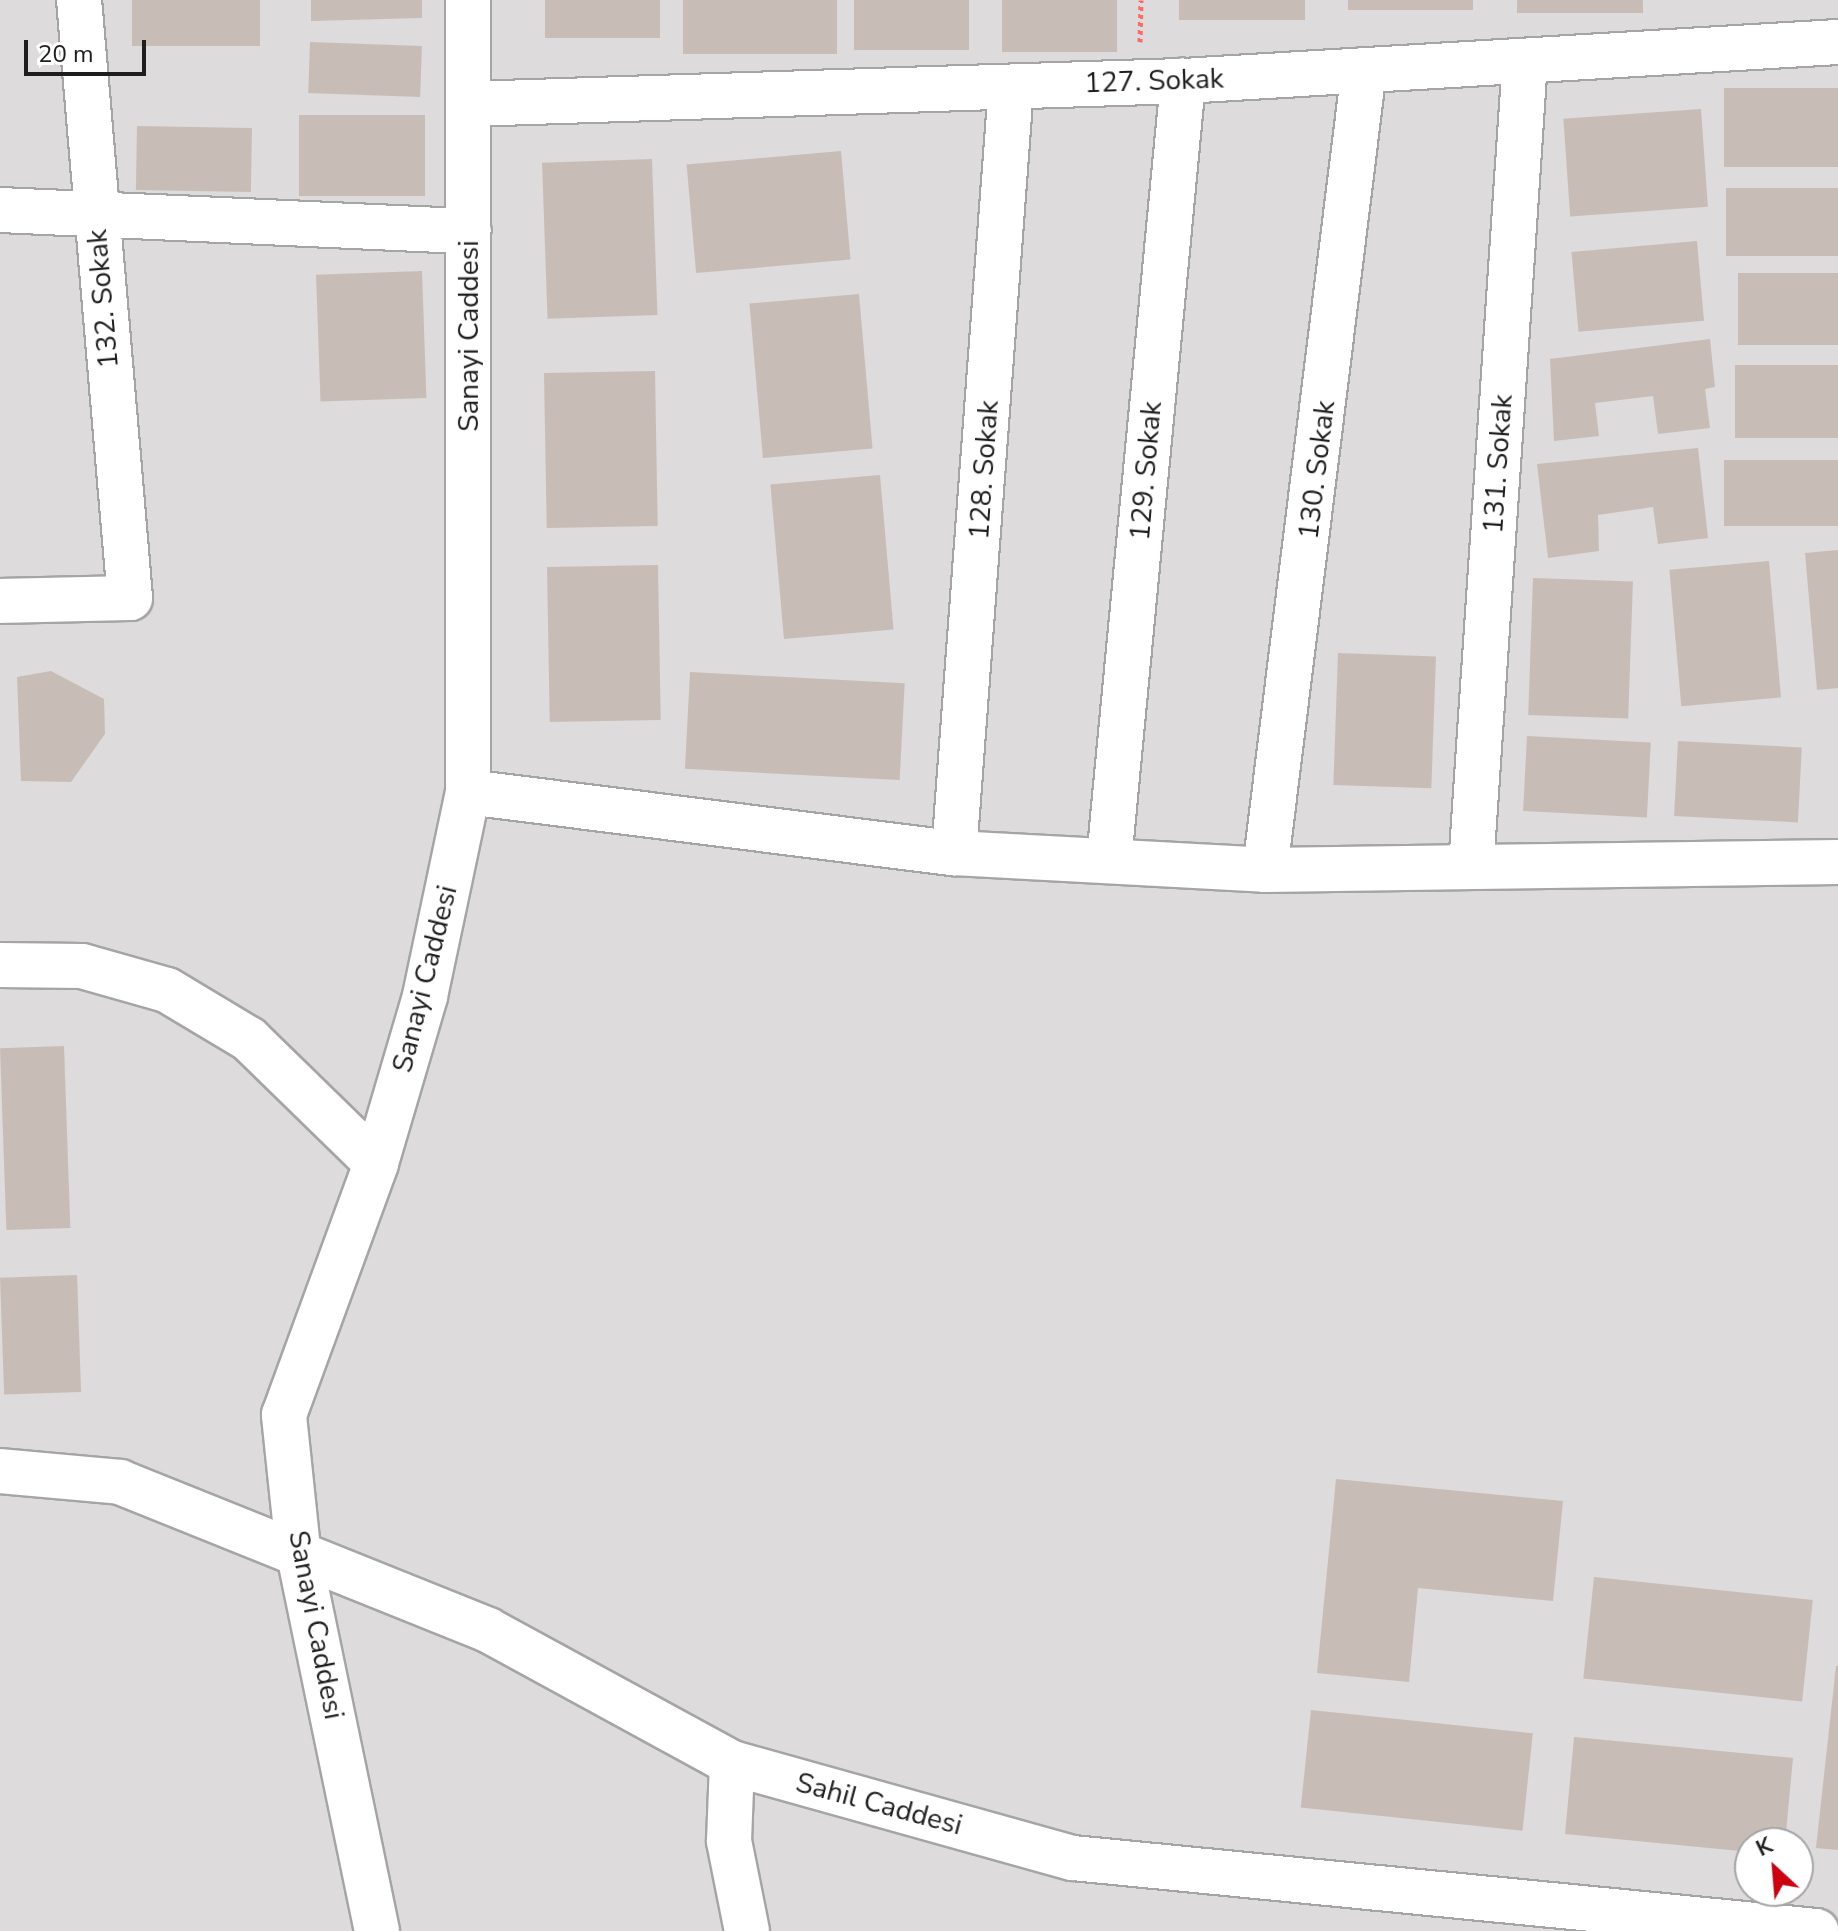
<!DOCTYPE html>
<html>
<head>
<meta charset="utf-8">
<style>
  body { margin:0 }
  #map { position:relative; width:1838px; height:1931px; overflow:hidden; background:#f0ebe4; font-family:"Nunito Sans",sans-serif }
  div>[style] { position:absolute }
  .residential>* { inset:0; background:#dddbdb }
  .building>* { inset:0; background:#c8bdb6; transform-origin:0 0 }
  .path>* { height:5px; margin-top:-2.5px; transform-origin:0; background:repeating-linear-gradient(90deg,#ff6966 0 4px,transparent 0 8px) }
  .roads { filter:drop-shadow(2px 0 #a5a5a5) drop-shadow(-2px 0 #a5a5a5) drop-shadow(0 2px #a5a5a5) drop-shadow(0 -2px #a5a5a5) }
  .minor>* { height:44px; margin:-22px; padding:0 22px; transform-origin:22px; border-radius:22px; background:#fff }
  span { translate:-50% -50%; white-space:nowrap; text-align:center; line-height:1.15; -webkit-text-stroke:8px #fff; paint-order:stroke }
  .street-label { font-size:28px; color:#1e1e1e }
  .north { position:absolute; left:1734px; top:1827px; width:80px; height:80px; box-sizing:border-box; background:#fff; border:2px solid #a5a5a5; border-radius:50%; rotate:334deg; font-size:22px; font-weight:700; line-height:32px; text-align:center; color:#1e1e1e }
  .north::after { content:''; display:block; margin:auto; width:28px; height:36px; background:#cd0010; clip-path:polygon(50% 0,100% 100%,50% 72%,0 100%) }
  .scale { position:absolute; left:24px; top:40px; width:122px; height:36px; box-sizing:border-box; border:4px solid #1e1e1e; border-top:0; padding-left:10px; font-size:24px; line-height:28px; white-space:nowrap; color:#1e1e1e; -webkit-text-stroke:6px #fff; paint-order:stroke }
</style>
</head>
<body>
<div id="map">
  <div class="residential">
    <div style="clip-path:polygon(evenodd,0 0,1838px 0,1838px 1931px,0 1931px,0 0,1750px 1843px,1798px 1843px,1798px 1891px,1750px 1891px,1750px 1843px)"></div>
  </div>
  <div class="building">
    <div style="left:132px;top:0;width:128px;height:46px"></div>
    <div style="clip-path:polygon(311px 0,422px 0,422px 18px,311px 21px)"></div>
    <div style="left:545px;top:0;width:115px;height:38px"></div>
    <div style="left:683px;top:0;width:154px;height:54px"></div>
    <div style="left:854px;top:0;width:115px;height:50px"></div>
    <div style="left:1002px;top:0;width:115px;height:52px"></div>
    <div style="left:1179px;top:0;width:126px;height:20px"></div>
    <div style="left:1348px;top:0;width:125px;height:10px"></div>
    <div style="left:1517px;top:0;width:126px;height:13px"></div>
    <div style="left:310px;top:42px;width:112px;height:51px;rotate:2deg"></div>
    <div style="left:1838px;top:88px;width:79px;height:114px;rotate:90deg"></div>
    <div style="left:1701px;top:109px;width:98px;height:138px;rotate:86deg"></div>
    <div style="left:299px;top:115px;width:126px;height:81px"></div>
    <div style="left:137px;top:126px;width:115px;height:64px;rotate:1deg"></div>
    <div style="left:841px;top:151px;width:109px;height:155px;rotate:85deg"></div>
    <div style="left:652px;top:159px;width:156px;height:110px;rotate:88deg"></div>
    <div style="left:1838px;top:188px;width:68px;height:112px;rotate:90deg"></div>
    <div style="left:1697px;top:241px;width:80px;height:126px;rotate:85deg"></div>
    <div style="left:422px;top:271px;width:127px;height:106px;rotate:88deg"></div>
    <div style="left:1838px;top:273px;width:72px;height:100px;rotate:90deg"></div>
    <div style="left:859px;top:294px;width:155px;height:110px;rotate:85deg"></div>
    <div style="clip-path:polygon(1710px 339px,1715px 387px,1705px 389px,1710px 428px,1658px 434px,1653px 396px,1595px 403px,1599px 436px,1554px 441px,1550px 359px)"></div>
    <div style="left:1838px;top:365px;width:73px;height:103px;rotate:90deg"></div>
    <div style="left:655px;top:371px;width:155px;height:111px;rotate:89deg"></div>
    <div style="clip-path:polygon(1698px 448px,1708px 538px,1658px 544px,1653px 507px,1598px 515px,1599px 551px,1548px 558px,1537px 464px)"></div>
    <div style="left:1838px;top:460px;width:66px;height:114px;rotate:90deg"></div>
    <div style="left:880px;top:475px;width:155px;height:110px;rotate:85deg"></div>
    <div style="clip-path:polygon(1838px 550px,1838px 688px,1817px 690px,1805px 553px)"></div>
    <div style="left:1769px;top:561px;width:137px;height:100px;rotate:85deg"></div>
    <div style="left:658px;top:565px;width:155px;height:111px;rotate:89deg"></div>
    <div style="left:1533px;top:578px;width:100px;height:137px;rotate:2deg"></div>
    <div style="left:1338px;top:653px;width:98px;height:132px;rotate:2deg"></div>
    <div style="clip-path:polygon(51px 671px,104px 699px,105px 734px,71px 782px,21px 781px,17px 677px)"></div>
    <div style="left:690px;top:672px;width:215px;height:97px;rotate:3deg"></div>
    <div style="left:1527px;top:736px;width:124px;height:75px;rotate:3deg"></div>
    <div style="left:1678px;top:741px;width:124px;height:75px;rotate:3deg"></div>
    <div style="left:64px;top:1046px;width:182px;height:64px;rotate:88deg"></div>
    <div style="left:77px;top:1275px;width:117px;height:77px;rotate:88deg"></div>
    <div style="clip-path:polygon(1336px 1479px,1563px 1501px,1553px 1601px,1418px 1588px,1409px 1682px,1317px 1673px)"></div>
    <div style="left:1594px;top:1577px;width:220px;height:102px;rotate:6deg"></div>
    <div style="clip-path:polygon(1836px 1666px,1838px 1666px,1838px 1850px,1816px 1848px)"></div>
    <div style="left:1311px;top:1710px;width:223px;height:98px;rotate:6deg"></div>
    <div style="clip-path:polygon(1574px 1737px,1793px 1758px,1785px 1843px,1750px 1843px,1750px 1852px,1565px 1834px)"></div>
  </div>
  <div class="path">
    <div style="left:1140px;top:42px;width:42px;rotate:-88.6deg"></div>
  </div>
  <div class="roads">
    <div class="minor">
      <div style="left:469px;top:104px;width:714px;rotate:-1.85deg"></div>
      <div style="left:1183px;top:81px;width:656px;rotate:-3.41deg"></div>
      <div style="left:0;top:210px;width:469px;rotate:2.6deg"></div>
      <div style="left:0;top:601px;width:130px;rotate:-1.3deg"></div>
      <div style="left:130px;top:598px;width:600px;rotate:-94.87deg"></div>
      <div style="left:468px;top:792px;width:490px;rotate:7.2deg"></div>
      <div style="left:954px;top:853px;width:311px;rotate:3.1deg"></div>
      <div style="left:1265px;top:870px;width:573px;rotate:-0.8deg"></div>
      <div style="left:954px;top:853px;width:768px;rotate:-85.74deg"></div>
      <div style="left:1109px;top:860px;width:783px;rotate:-84.57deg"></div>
      <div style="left:1471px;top:867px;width:808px;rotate:-86.17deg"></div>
      <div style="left:1265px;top:870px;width:806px;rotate:-82.95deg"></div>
      <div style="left:0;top:965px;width:82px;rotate:0.7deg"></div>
      <div style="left:82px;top:966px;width:88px;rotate:15.8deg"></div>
      <div style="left:167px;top:990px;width:96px;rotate:30.9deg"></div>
      <div style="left:249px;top:1039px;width:177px;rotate:44.3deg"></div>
      <div style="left:0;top:1471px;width:121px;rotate:5.2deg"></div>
      <div style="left:120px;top:1482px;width:397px;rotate:21.9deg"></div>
      <div style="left:488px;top:1630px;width:278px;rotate:28.6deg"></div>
      <div style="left:732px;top:1763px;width:354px;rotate:15.6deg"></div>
      <div style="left:1073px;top:1858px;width:747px;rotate:5.61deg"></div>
      <div style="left:732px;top:1763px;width:78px;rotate:92.2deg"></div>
      <div style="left:729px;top:1841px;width:92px;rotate:78.7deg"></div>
      <div style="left:377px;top:1931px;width:390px;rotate:-101.7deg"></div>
      <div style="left:298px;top:1549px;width:135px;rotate:-96deg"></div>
      <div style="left:284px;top:1415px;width:268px;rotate:-69.9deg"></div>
      <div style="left:376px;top:1163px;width:174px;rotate:-73.6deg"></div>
      <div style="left:425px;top:996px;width:208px;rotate:-78.1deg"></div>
      <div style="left:468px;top:792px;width:792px;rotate:-90deg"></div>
    </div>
  </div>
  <div class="street-label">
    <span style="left:1154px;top:81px;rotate:-2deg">127. Sokak</span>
    <span style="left:103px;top:299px;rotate:-95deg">132. Sokak</span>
    <span style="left:469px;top:336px;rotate:-90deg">Sanayi Caddesi</span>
    <span style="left:1498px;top:464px;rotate:-86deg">131. Sokak</span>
    <span style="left:984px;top:470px;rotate:-86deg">128. Sokak</span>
    <span style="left:1317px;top:470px;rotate:-83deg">130. Sokak</span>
    <span style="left:1146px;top:471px;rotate:-85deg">129. Sokak</span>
    <span style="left:425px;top:979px;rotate:-76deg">Sanayi Caddesi</span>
    <span style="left:316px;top:1625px;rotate:79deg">Sanayi Caddesi</span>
    <span style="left:879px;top:1804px;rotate:15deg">Sahil Caddesi</span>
  </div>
  <div class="north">K</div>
  <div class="scale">20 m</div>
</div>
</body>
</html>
